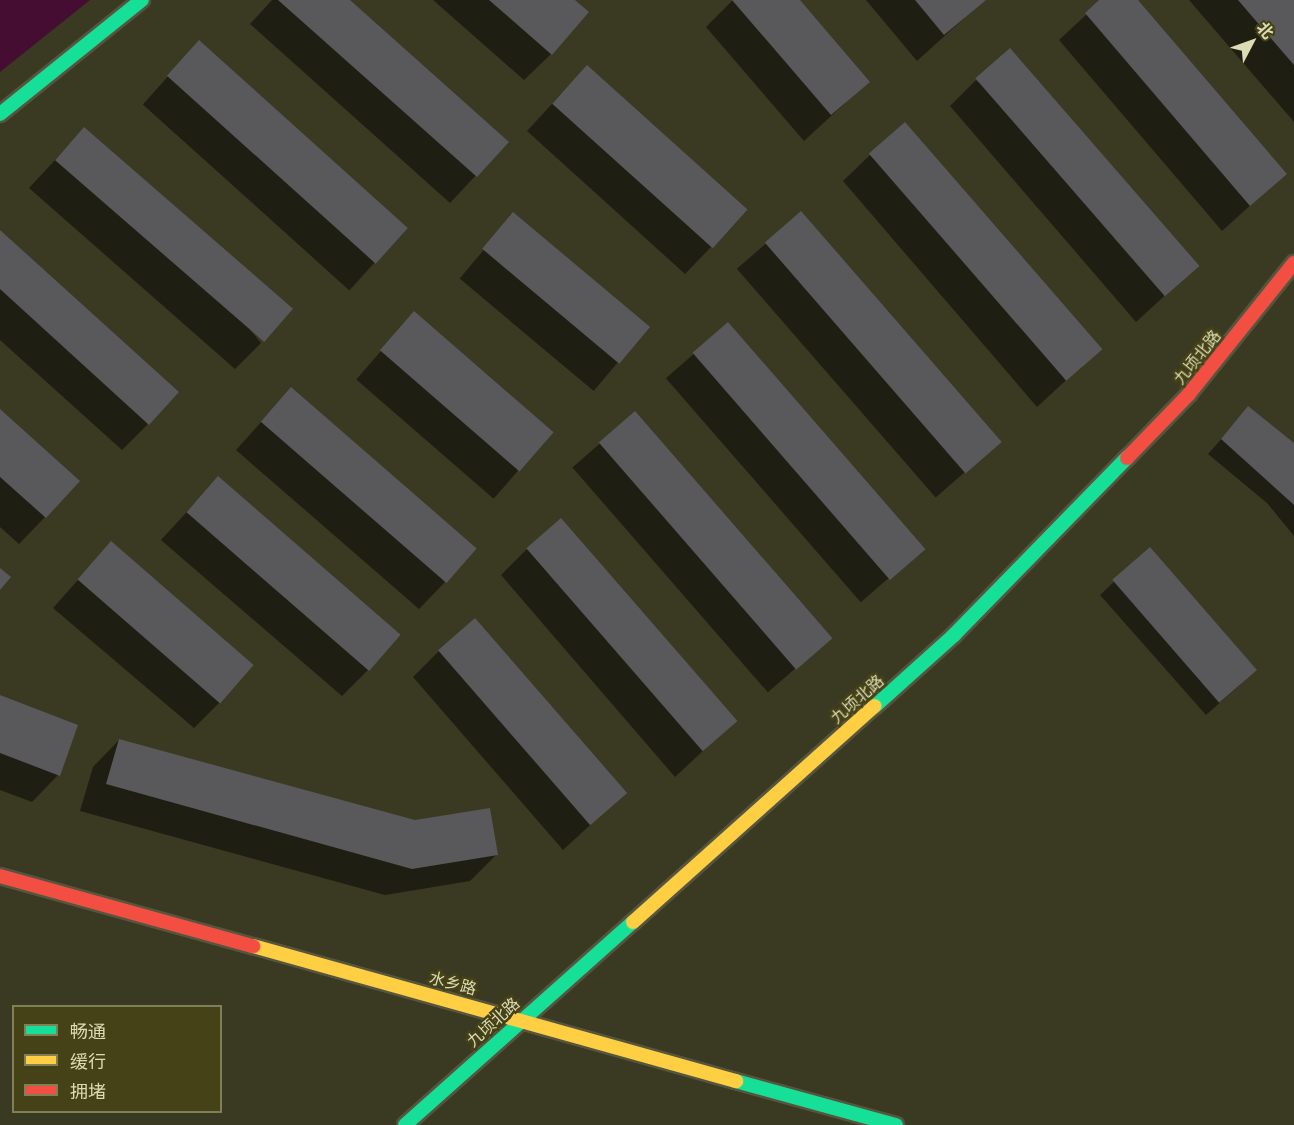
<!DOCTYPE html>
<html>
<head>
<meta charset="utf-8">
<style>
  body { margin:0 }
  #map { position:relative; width:1294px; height:1125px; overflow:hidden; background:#3a3922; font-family:"Open Sans","Noto Sans SC",sans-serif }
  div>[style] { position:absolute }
  .water>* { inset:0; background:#450d31 }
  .shadow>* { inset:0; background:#0007; transform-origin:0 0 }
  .building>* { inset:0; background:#59585b; transform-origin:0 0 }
  .roads { filter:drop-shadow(2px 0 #56553e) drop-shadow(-2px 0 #56553e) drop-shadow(0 2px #56553e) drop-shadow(0 -2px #56553e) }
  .fast>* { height:14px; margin:-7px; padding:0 7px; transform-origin:7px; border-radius:7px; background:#16e098 }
  .slow>* { height:14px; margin:-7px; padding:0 7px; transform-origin:7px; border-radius:7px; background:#ffcf43 }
  .jam>* { height:14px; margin:-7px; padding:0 7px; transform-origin:7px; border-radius:7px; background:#f24e42 }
  span { translate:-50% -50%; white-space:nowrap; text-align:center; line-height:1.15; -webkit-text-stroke:5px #454217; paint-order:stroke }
  .street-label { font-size:16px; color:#dcdbb4 }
  .legend { position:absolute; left:12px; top:1005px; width:210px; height:108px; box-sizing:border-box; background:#454217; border:2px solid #817f56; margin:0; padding:8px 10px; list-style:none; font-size:18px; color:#dcdbb4 }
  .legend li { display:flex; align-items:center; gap:12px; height:30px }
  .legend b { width:30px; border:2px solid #817f56 }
  .north { position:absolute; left:1222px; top:12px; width:60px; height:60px; -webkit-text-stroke:4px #454217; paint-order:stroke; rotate:49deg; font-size:16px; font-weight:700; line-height:24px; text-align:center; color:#dcdbb4 }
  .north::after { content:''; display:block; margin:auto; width:21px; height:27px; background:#dcdbb4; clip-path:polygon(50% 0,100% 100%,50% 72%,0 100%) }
</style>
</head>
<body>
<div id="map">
  <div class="water">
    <div style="clip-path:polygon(0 0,90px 0,0 72px)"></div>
  </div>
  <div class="shadow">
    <div style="clip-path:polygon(272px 0,347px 0,507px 142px,450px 203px,250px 24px)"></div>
    <div style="clip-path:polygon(433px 0,573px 0,551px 54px,524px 80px)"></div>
    <div style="clip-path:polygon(733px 0,798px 0,868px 82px,804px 141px,706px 27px)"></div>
    <div style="clip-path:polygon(866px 0,982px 0,983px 1px,917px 61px)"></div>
    <div style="clip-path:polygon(1102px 0,1136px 0,1285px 174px,1222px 231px,1059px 40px)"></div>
    <div style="clip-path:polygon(1189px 0,1294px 0,1294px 122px)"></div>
    <div style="left:199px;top:42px;width:278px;height:84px;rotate:42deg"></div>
    <div style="clip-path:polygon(976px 80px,1196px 267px,1136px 322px,950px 106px)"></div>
    <div style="clip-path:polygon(561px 94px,711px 247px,685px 274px,527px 131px)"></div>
    <div style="clip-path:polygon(84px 129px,261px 343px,235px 369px,29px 188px)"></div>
    <div style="clip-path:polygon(870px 155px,1099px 350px,1037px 407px,843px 181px)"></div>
    <div style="left:801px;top:213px;width:303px;height:85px;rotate:49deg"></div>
    <div style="left:513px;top:215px;width:175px;height:83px;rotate:40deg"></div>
    <div style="clip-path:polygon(0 232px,148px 424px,122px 450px,0 340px)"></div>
    <div style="left:414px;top:313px;width:182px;height:88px;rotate:41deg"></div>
    <div style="left:727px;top:325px;width:297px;height:81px;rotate:49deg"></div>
    <div style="clip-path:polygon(291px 389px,445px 582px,419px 609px,236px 450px)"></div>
    <div style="clip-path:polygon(1249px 408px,1294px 445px,1294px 536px,1267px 503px,1208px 454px)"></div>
    <div style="clip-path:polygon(0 411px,45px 517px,19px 544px,0 527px)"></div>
    <div style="left:635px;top:413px;width:298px;height:83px;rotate:49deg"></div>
    <div style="clip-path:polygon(218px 478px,368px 670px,342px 696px,161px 540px)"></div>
    <div style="clip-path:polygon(111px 543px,220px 702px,194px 728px,53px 608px)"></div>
    <div style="clip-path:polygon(527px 549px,735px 721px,675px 777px,501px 575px)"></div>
    <div style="clip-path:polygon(1149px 549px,1241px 684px,1206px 715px,1100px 595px)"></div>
    <div style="clip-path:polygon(439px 651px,625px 793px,563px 850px,413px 677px)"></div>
    <div style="clip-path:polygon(0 697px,58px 775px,32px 802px,0 790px)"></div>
    <div style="clip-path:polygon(119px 740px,497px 854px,470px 881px,385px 895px,80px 811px,93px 767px)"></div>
  </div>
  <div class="building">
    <div style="clip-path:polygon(278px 0,350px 0,509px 142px,477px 177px)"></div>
    <div style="clip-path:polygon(489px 0,575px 0,589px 12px,552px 55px)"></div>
    <div style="clip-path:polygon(732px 0,800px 0,870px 82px,831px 115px)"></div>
    <div style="clip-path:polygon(915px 0,986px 0,944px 35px)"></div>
    <div style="clip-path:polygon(1099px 0,1138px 0,1287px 174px,1250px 206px,1085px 13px)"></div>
    <div style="clip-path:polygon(1238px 0,1294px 0,1294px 65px)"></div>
    <div style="left:199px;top:40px;width:281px;height:48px;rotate:42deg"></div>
    <div style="left:1010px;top:48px;width:289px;height:46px;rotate:49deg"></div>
    <div style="left:587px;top:65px;width:216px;height:52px;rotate:42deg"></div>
    <div style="left:905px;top:122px;width:301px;height:48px;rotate:49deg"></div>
    <div style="left:84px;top:127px;width:277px;height:44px;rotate:41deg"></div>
    <div style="left:801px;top:211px;width:306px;height:48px;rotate:49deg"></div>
    <div style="left:513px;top:212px;width:179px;height:48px;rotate:40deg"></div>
    <div style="clip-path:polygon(0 230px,179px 392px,149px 425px,0 289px)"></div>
    <div style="left:414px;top:311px;width:185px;height:52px;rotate:41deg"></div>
    <div style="left:728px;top:322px;width:301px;height:47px;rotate:49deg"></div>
    <div style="left:291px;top:387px;width:246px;height:46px;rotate:41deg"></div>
    <div style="clip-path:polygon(1248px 406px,1294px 443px,1294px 505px,1221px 439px)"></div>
    <div style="clip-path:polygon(0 409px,80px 481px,46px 518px,0 477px)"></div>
    <div style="left:635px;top:411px;width:301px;height:48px;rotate:49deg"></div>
    <div style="left:218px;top:476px;width:242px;height:48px;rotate:41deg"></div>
    <div style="left:561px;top:518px;width:269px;height:46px;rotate:49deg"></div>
    <div style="left:111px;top:541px;width:189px;height:51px;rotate:41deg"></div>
    <div style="left:1150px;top:547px;width:163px;height:50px;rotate:49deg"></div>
    <div style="clip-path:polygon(0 568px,11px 577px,0 590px)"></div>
    <div style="left:475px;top:618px;width:232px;height:49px;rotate:49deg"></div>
    <div style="clip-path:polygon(0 695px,78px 725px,60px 776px,0 753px)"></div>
    <div style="clip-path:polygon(119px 739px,415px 820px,490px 808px,498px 855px,412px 869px,106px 784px)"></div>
  </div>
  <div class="roads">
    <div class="fast">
      <div style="left:0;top:114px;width:182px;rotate:-38.8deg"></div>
      <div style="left:875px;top:706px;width:106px;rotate:-41.9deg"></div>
      <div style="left:954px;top:635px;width:248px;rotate:-45.7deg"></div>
      <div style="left:736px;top:1081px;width:166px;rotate:15.4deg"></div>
      <div style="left:405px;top:1125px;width:305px;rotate:-41.7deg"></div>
    </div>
    <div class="slow">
      <div style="left:633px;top:922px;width:324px;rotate:-41.8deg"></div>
      <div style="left:253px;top:946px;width:502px;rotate:15.62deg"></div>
    </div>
    <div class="jam">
      <div style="left:1127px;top:458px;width:89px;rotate:-45.9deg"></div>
      <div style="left:1189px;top:394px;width:168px;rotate:-51.3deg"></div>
      <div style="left:0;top:876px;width:263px;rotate:15.5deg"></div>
    </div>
  </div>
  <div class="street-label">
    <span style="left:1197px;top:357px;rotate:-51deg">九顷北路</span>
    <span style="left:857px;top:699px;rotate:-41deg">九顷北路</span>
    <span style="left:453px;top:983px;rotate:15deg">水乡路</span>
    <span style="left:493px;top:1022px;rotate:-42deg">九顷北路</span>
  </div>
  <ul class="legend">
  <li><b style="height:8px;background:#16e098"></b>畅通</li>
  <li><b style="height:8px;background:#ffcf43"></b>缓行</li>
  <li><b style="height:8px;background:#f24e42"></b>拥堵</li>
  </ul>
  <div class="north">北</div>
</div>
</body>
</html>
